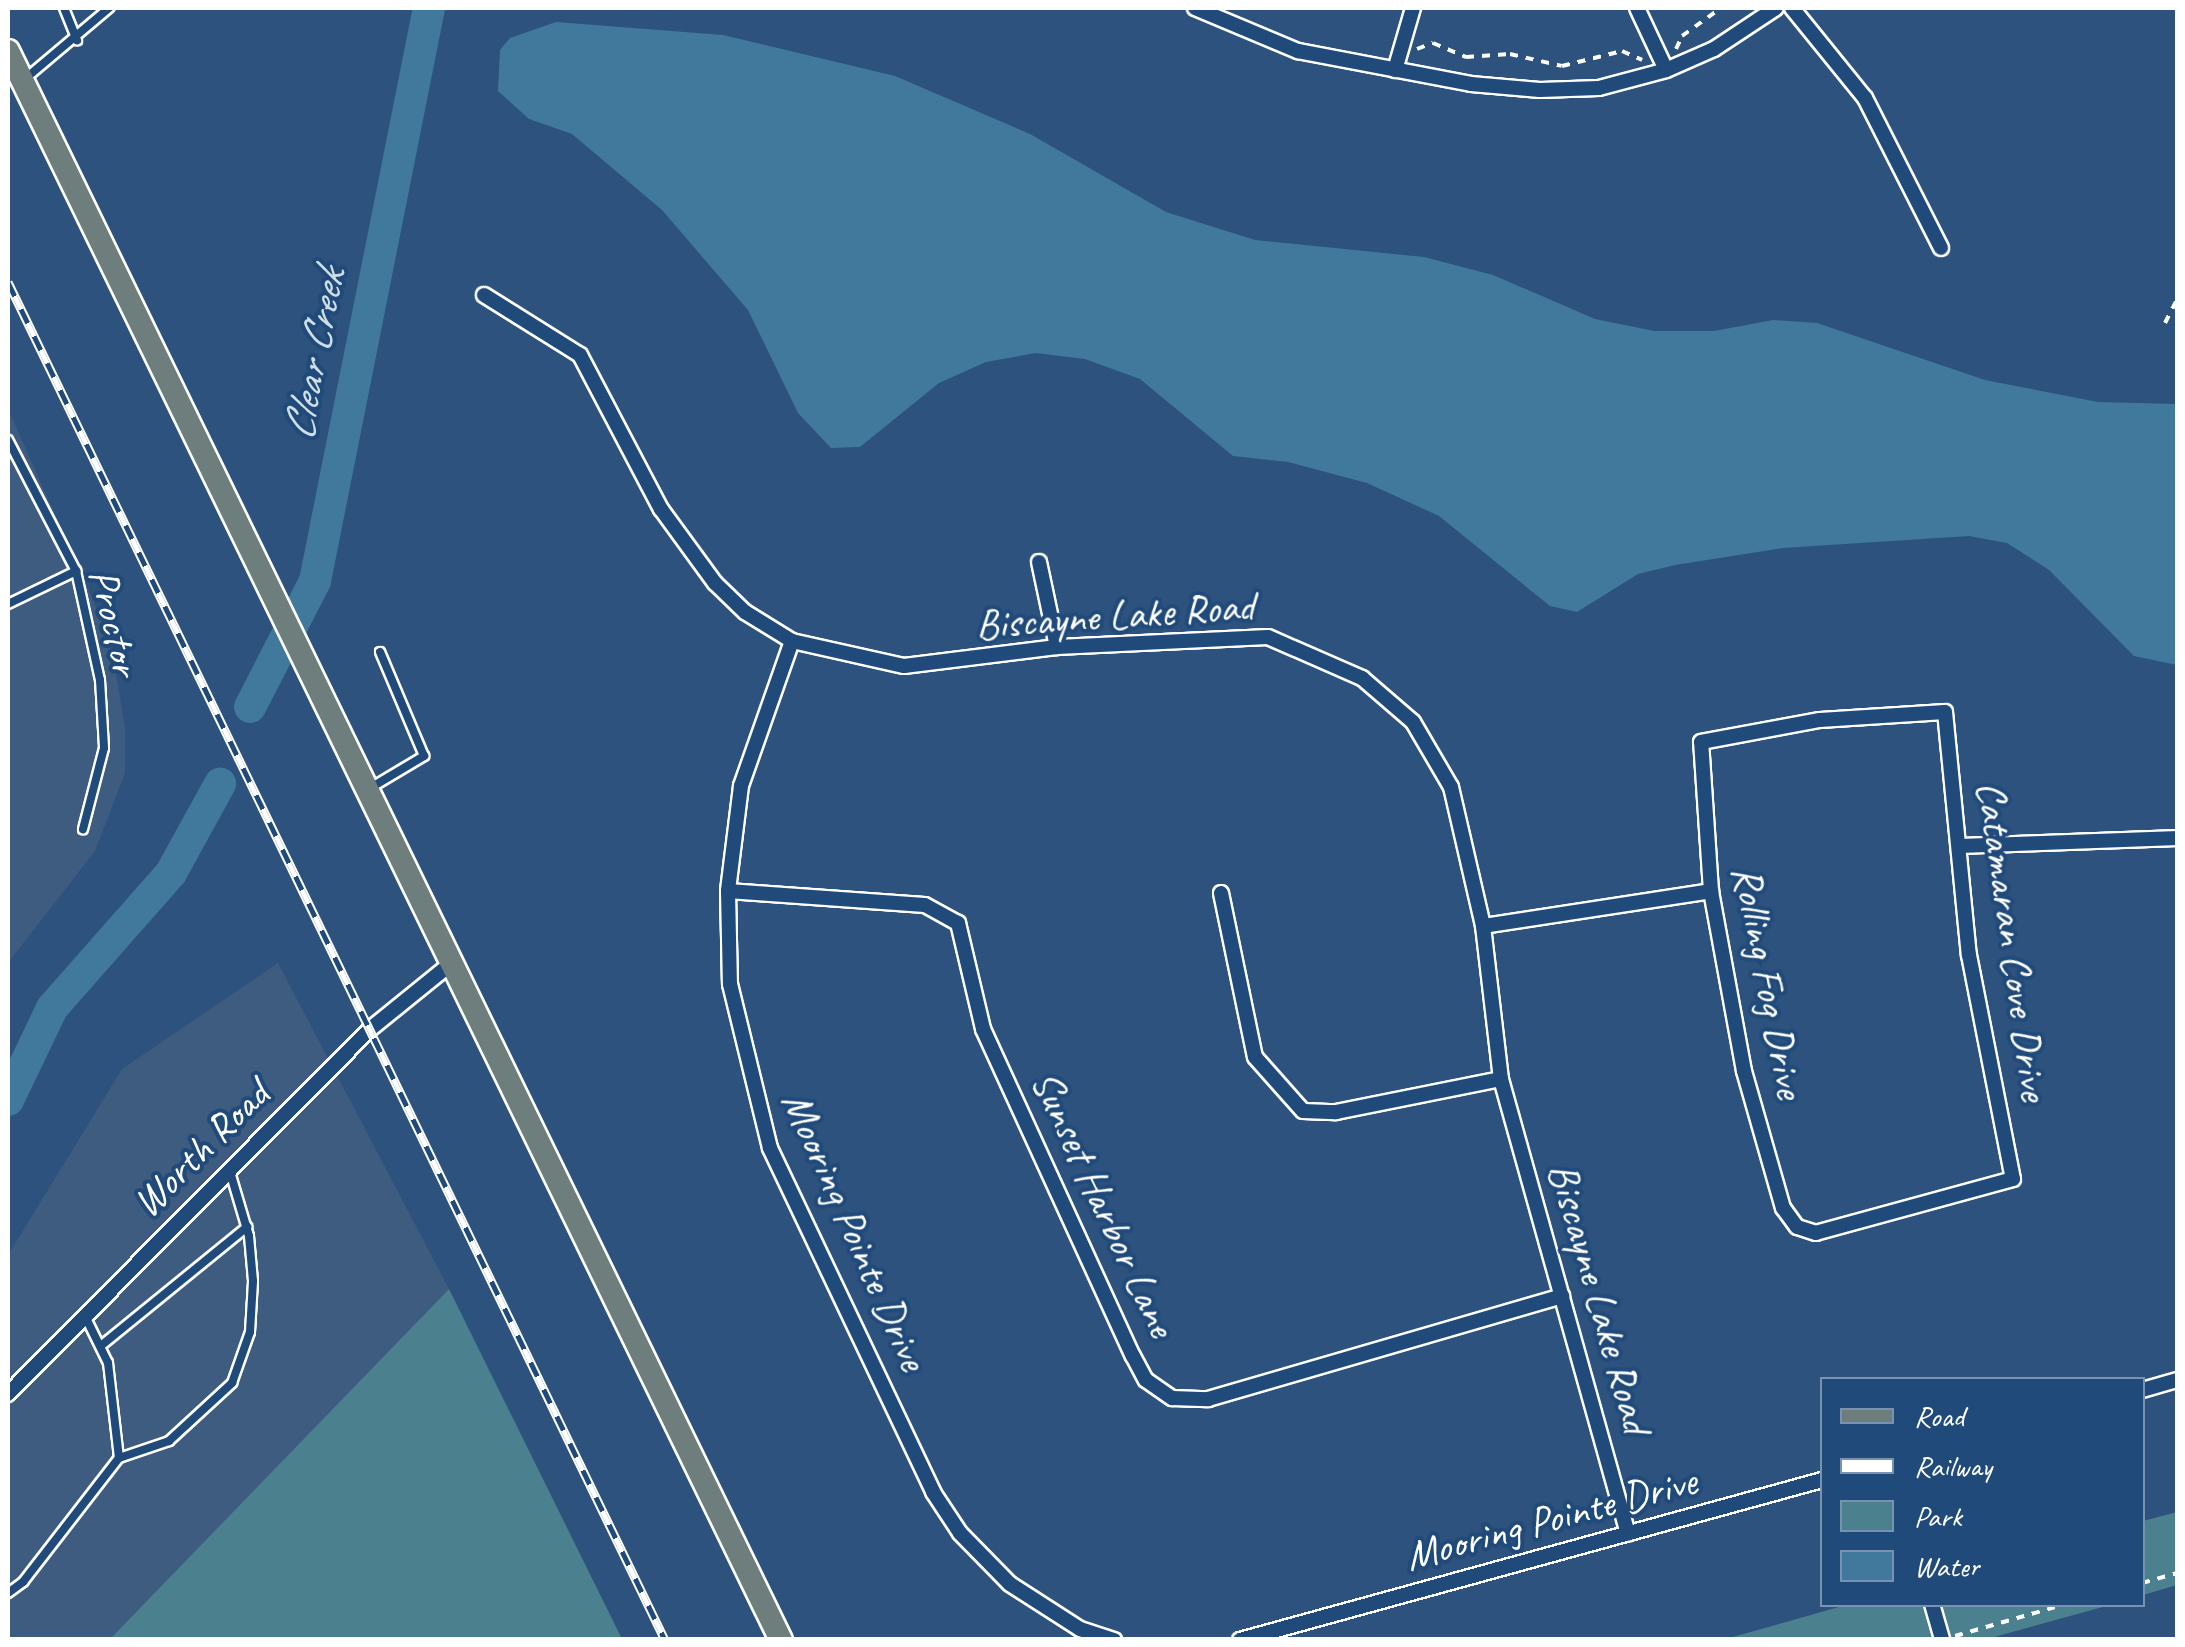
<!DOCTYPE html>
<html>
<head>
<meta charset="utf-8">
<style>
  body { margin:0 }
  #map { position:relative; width:2185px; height:1647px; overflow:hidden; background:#2d527d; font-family:Caveat,sans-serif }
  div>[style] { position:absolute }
  .built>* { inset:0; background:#3e5b80 }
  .green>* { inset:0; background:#4b818f }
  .water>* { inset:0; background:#40799b }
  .river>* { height:32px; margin:-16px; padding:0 16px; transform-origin:16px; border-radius:16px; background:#40799b }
  .path>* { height:4px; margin-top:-2px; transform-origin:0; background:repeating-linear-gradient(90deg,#fff 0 8px,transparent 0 16px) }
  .roads { filter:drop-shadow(2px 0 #fff) drop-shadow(-2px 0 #fff) drop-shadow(0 2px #fff) drop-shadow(0 -2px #fff) }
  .service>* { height:8px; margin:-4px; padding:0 4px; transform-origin:4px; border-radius:4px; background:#1f4a7a }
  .minor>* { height:14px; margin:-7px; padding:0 7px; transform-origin:7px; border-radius:7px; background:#1f4a7a }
  .primary>* { height:22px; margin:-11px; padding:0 11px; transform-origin:11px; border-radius:11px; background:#6d7e7c }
  .rail>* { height:9px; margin-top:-4.5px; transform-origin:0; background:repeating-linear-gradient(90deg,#1f4a7a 0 15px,#fff 0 30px); box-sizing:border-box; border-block:2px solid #fff }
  span { translate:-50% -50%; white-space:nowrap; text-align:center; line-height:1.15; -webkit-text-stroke:8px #1f4a7a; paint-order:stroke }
  .street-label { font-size:42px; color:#fff }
  .water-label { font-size:45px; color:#cfdee6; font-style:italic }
  .frame { position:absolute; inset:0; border:10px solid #fff; pointer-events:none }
  .legend { position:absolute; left:1820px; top:1377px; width:325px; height:230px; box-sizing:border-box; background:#1f4a7a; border:2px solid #7992af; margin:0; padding:12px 18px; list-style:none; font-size:30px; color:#fff }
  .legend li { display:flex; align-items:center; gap:20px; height:50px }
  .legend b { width:50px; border:2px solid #7992af }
</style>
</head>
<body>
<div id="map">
  <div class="built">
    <div style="clip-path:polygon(8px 409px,110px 638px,125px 728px,125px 773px,95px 851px,8px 963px)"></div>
    <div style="clip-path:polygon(278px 963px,449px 1289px,110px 1639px,8px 1639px,8px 1255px,122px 1069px)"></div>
  </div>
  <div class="green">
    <div style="clip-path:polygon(449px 1289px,622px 1639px,110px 1639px)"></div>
    <div style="clip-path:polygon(2177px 1512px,2177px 1585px,2143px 1595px,2143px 1521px)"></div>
    <div style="clip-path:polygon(1846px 1605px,2110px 1605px,1987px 1639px,1722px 1640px)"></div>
  </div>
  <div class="water">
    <div style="clip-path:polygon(556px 22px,723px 35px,895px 76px,1030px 134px,1166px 212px,1255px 240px,1424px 257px,1493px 275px,1595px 319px,1654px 331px,1714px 331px,1773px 320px,1817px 323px,1985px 380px,2098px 402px,2177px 404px,2177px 665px,2134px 656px,2049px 570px,2007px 543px,1969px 536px,1783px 548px,1675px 565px,1638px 574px,1577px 612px,1550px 606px,1439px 516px,1367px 483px,1288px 462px,1233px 456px,1140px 379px,1085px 359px,1036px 353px,986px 362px,939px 383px,860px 447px,831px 448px,798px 413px,748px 310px,662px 210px,572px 134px,529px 119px,498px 91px,500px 50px,510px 38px)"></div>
  </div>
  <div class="river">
    <div style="left:250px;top:707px;width:142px;rotate:-62.7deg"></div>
    <div style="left:315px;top:581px;width:584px;rotate:-78.75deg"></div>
    <div style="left:8px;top:1100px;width:102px;rotate:-64.4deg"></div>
    <div style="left:52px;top:1008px;width:180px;rotate:-48.6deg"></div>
    <div style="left:171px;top:873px;width:102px;rotate:-61.2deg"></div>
  </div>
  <div class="path">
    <div style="left:1417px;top:49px;width:17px;rotate:-21deg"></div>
    <div style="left:1433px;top:43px;width:36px;rotate:23deg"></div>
    <div style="left:1466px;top:57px;width:44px;rotate:-3.9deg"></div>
    <div style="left:1510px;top:54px;width:53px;rotate:13deg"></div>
    <div style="left:1562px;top:66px;width:62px;rotate:-14deg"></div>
    <div style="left:1622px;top:51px;width:22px;rotate:24deg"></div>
    <div style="left:1676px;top:49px;width:14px;rotate:-65deg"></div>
    <div style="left:1682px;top:36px;width:48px;rotate:-35.7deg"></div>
    <div style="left:2165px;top:323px;width:28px;rotate:-63deg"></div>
    <div style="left:2142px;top:1583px;width:37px;rotate:-16deg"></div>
    <div style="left:1955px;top:1636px;width:116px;rotate:-16.1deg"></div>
  </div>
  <div class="roads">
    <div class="service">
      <div style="left:64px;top:8px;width:35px;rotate:68deg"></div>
      <div style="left:26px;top:78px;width:109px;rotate:-40.1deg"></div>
      <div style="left:8px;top:440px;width:148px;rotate:62.6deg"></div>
      <div style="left:76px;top:571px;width:112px;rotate:77.6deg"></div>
      <div style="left:100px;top:680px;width:68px;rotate:86.6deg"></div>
      <div style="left:104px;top:748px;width:84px;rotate:104.5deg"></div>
      <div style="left:8px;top:604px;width:76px;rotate:-25.9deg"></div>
      <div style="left:372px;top:787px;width:61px;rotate:-30.8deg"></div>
      <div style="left:424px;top:756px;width:113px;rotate:-112.9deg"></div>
      <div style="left:103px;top:1344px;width:186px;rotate:-39.1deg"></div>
      <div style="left:119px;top:1458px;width:53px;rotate:-18.8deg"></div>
      <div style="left:169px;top:1441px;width:86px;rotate:-42.6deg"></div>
      <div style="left:232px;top:1383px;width:54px;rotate:-70.6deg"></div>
      <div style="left:250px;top:1332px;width:51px;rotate:-86.6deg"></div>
      <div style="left:253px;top:1281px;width:45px;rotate:-95.1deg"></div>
      <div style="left:249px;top:1236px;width:67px;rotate:-106.5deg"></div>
      <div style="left:8px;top:1593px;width:19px;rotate:-36deg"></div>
      <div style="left:23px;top:1582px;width:157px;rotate:-52.3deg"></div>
      <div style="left:119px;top:1458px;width:96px;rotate:-96.6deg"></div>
      <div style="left:108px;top:1363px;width:52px;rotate:-116.1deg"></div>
    </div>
    <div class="minor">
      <div style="left:1195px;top:8px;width:112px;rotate:22.7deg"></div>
      <div style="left:1298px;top:51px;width:176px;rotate:10.8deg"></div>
      <div style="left:1471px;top:84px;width:69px;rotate:5deg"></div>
      <div style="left:1540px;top:90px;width:59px;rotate:-1.9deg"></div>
      <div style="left:1599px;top:88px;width:69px;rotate:-15deg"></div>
      <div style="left:1666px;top:70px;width:52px;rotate:-23.6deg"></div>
      <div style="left:1714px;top:49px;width:74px;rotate:-33.5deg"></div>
      <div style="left:1637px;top:8px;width:68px;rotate:64.9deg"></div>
      <div style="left:1792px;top:8px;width:116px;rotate:51deg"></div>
      <div style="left:1865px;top:98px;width:168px;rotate:63.1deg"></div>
      <div style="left:1395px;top:70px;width:65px;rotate:-73.8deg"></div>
      <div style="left:484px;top:295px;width:113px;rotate:32deg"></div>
      <div style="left:580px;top:355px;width:174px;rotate:62.3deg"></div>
      <div style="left:661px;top:509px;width:92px;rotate:53.9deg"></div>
      <div style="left:715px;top:583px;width:42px;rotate:44deg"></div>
      <div style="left:745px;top:612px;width:55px;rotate:31.7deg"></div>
      <div style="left:792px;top:641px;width:115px;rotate:12.6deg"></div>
      <div style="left:904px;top:666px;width:154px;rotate:-7.1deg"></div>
      <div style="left:1057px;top:647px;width:211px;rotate:-2.7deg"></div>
      <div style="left:1268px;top:637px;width:103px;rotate:23.6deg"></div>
      <div style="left:1362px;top:678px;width:67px;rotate:40.8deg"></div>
      <div style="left:1413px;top:722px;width:75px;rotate:59.7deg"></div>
      <div style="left:1451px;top:787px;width:143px;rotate:77deg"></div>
      <div style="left:1483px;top:926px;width:154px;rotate:83.3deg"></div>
      <div style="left:1501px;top:1079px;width:472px;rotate:74.4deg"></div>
      <div style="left:1039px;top:562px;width:87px;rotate:78deg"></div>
      <div style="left:792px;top:641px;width:154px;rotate:109.4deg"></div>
      <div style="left:741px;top:786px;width:106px;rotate:97.1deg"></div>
      <div style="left:728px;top:891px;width:93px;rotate:88.8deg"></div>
      <div style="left:730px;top:984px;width:169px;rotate:76.3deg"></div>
      <div style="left:770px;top:1148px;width:381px;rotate:64.6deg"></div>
      <div style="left:933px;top:1492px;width:49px;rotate:56.6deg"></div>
      <div style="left:960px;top:1533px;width:71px;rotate:45.6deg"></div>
      <div style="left:1010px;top:1584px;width:83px;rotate:32.7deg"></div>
      <div style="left:1080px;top:1629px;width:36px;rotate:18deg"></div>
      <div style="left:1945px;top:712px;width:244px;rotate:84.4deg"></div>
      <div style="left:1969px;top:955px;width:228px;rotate:78.9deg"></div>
      <div style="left:2013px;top:1179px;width:204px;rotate:164.7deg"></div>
      <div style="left:1816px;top:1233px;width:20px;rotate:-162deg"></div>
      <div style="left:1797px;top:1227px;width:24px;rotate:-126deg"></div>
      <div style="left:1783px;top:1208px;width:142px;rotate:-105.9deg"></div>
      <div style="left:1744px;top:1071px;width:183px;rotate:-100.4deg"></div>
      <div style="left:1711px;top:891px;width:149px;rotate:-93.8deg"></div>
      <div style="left:1701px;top:742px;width:121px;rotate:-10.5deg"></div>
      <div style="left:1820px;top:720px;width:125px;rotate:-3.7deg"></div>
      <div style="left:1960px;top:846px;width:218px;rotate:-2.1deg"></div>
      <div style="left:728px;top:891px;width:197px;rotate:4.1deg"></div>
      <div style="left:925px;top:905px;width:38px;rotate:29deg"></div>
      <div style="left:958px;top:923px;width:109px;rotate:76.7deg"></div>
      <div style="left:983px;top:1029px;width:360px;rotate:65.4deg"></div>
      <div style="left:1133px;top:1356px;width:27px;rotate:62deg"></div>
      <div style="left:1146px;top:1380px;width:32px;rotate:35deg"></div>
      <div style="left:1172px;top:1398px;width:36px;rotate:2deg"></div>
      <div style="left:1208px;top:1399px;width:369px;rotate:-16.2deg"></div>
      <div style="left:1221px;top:893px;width:167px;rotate:78.3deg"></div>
      <div style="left:1255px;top:1057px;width:72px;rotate:48.4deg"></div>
      <div style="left:1303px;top:1111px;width:33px;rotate:2deg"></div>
      <div style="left:1336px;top:1112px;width:168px;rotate:-11.3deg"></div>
      <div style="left:1483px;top:926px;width:231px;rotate:-8.7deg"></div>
      <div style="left:2142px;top:1390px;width:37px;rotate:-16deg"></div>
      <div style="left:8px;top:1394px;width:513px;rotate:-45.24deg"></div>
      <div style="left:369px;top:1030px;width:108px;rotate:-39deg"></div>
      <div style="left:1932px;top:1604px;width:37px;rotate:74deg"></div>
      <div style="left:1240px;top:1640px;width:604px;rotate:-15.37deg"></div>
    </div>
    <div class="primary">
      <div style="left:8px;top:51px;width:1767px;rotate:64.06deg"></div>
    </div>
  </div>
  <div class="rail">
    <div style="left:8px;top:282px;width:1509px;rotate:64.18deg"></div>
  </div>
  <div class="street-label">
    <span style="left:1115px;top:616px;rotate:-4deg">Biscayne Lake Road</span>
    <span style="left:114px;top:622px;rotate:77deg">Proctor</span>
    <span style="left:2012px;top:941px;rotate:82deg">Catamaran Cove Drive</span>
    <span style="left:1768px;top:982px;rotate:79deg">Rolling Fog Drive</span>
    <span style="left:201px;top:1149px;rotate:-45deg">Worth Road</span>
    <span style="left:1103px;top:1204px;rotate:65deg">Sunset Harbor Lane</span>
    <span style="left:854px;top:1231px;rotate:66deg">Mooring Pointe Drive</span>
    <span style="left:1599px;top:1298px;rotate:74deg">Biscayne Lake Road</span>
    <span style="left:1551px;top:1519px;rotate:-15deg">Mooring Pointe Drive</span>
  </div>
  <div class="water-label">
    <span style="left:314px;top:355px;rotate:-79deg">Clear Creek</span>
  </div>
  <div class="frame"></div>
  <ul class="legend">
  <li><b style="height:12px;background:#6d7e7c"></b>Road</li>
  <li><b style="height:12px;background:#fff"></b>Railway</li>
  <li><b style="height:28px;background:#4b818f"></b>Park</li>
  <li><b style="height:28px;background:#40799b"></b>Water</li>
  </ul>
</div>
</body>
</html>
